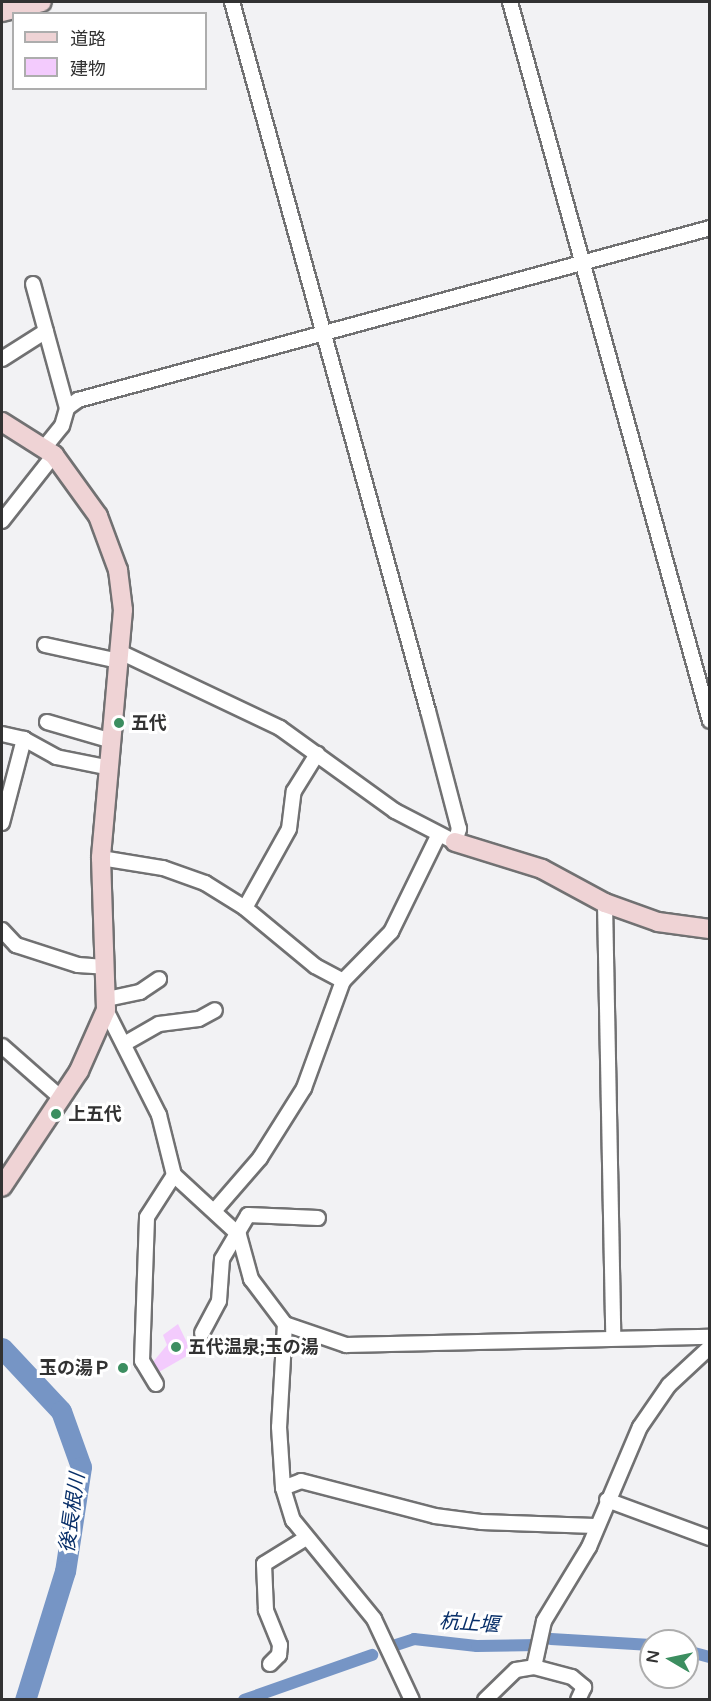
<!DOCTYPE html>
<html>
<head>
<meta charset="utf-8">
<style>
  body { margin:0 }
  #map { position:relative; width:711px; height:1701px; overflow:hidden; background:#f2f2f4; font-family:"Varela Round","Noto Sans JP",sans-serif }
  div>[style] { position:absolute }
  .canal>* { height:12px; margin:-6px; padding:0 6px; transform-origin:6px; border-radius:6px; background:#7695c5 }
  .river>* { height:21px; margin:-10.5px; padding:0 10.5px; transform-origin:10.5px; border-radius:10.5px; background:#7695c5 }
  .building>* { inset:0; background:#f3cbfd }
  .roads { filter:drop-shadow(2px 0 #717172) drop-shadow(-2px 0 #717172) drop-shadow(0 2px #717172) drop-shadow(0 -2px #717172) }
  .street>* { height:14px; margin:-7px; padding:0 7px; transform-origin:7px; border-radius:7px; background:#fff }
  .secondary>* { height:18px; margin:-9px; padding:0 9px; transform-origin:9px; border-radius:9px; background:#efd3d5 }
  .dots>* { width:16px; height:16px; translate:-50% -50%; box-sizing:border-box; border:3px solid #fff; border-radius:50% }
  span { translate:-50% -50%; white-space:nowrap; text-align:center; line-height:1.15; -webkit-text-stroke:6px #fff; paint-order:stroke }
  .poi-label { font-size:18px; color:#323232; font-weight:700 }
  .left { translate:0 -50%; text-align:left }
  .right { translate:-100% -50%; text-align:right }
  .water-label { font-size:20px; color:#082f69; font-style:italic }
  .frame { position:absolute; inset:0; border:3px solid #323232; pointer-events:none }
  .legend { position:absolute; left:12px; top:12px; width:195px; height:78px; box-sizing:border-box; background:#fff; border:2px solid #adadad; margin:0; padding:8px 10px; list-style:none; font-size:18px; color:#323232 }
  .legend li { display:flex; align-items:center; gap:12px; height:30px }
  .legend b { width:30px; border:2px solid #adadad }
  .north { position:absolute; left:639px; top:1629px; width:60px; height:60px; box-sizing:border-box; background:#fff; border:2px solid #adadad; border-radius:50%; rotate:279deg; font-size:16px; font-weight:700; line-height:24px; text-align:center; color:#323232 }
  .north::after { content:''; display:block; margin:auto; width:21px; height:27px; background:#3c8e60; clip-path:polygon(50% 0,100% 100%,50% 72%,0 100%) }
</style>
</head>
<body>
<div id="map">
  <div class="canal">
    <div style="left:551px;top:1639px;width:100px;rotate:3.4deg"></div>
    <div style="left:396px;top:1645px;width:19px;rotate:-18deg"></div>
    <div style="left:414px;top:1639px;width:63px;rotate:6.3deg"></div>
    <div style="left:477px;top:1646px;width:62px;rotate:-0.9deg"></div>
    <div style="left:687px;top:1651px;width:24px;rotate:15deg"></div>
    <div style="left:244px;top:1700px;width:136px;rotate:-19.4deg"></div>
  </div>
  <div class="river">
    <div style="left:2px;top:1348px;width:86px;rotate:46.9deg"></div>
    <div style="left:61px;top:1411px;width:59px;rotate:70.3deg"></div>
    <div style="left:81px;top:1467px;width:105px;rotate:98.7deg"></div>
    <div style="left:65px;top:1571px;width:135px;rotate:107.2deg"></div>
  </div>
  <div class="building">
    <div style="clip-path:polygon(178px 1324px,192px 1353px,159px 1372px,153px 1362px,167px 1345px,163px 1335px)"></div>
  </div>
  <div class="roads">
    <div class="street">
      <div style="left:510px;top:2px;width:746px;rotate:74.46deg"></div>
      <div style="left:33px;top:284px;width:129px;rotate:74.7deg"></div>
      <div style="left:2px;top:359px;width:52px;rotate:-32.5deg"></div>
      <div style="left:44px;top:448px;width:28px;rotate:-51deg"></div>
      <div style="left:62px;top:426px;width:19px;rotate:-74deg"></div>
      <div style="left:67px;top:408px;width:14px;rotate:-36deg"></div>
      <div style="left:78px;top:400px;width:655px;rotate:-15.22deg"></div>
      <div style="left:2px;top:521px;width:84px;rotate:-51.8deg"></div>
      <div style="left:45px;top:645px;width:76px;rotate:12.2deg"></div>
      <div style="left:120px;top:652px;width:177px;rotate:25.4deg"></div>
      <div style="left:280px;top:728px;width:142px;rotate:35.8deg"></div>
      <div style="left:395px;top:811px;width:68px;rotate:27.3deg"></div>
      <div style="left:455px;top:842px;width:14px;rotate:-73deg"></div>
      <div style="left:459px;top:829px;width:122px;rotate:-104.7deg"></div>
      <div style="left:428px;top:711px;width:736px;rotate:-105.45deg"></div>
      <div style="left:47px;top:722px;width:68px;rotate:16.3deg"></div>
      <div style="left:2px;top:734px;width:23px;rotate:13deg"></div>
      <div style="left:24px;top:739px;width:37px;rotate:29deg"></div>
      <div style="left:56px;top:757px;width:55px;rotate:11.5deg"></div>
      <div style="left:2px;top:823px;width:87px;rotate:-75.3deg"></div>
      <div style="left:101px;top:858px;width:63px;rotate:9.2deg"></div>
      <div style="left:163px;top:868px;width:45px;rotate:19.7deg"></div>
      <div style="left:205px;top:883px;width:47px;rotate:32deg"></div>
      <div style="left:245px;top:908px;width:91px;rotate:39.6deg"></div>
      <div style="left:315px;top:966px;width:32px;rotate:28deg"></div>
      <div style="left:605px;top:903px;width:434px;rotate:88.9deg"></div>
      <div style="left:245px;top:908px;width:90px;rotate:-60.9deg"></div>
      <div style="left:289px;top:829px;width:38px;rotate:-83deg"></div>
      <div style="left:294px;top:791px;width:44px;rotate:-58.1deg"></div>
      <div style="left:2px;top:930px;width:21px;rotate:47deg"></div>
      <div style="left:16px;top:945px;width:65px;rotate:17.9deg"></div>
      <div style="left:78px;top:965px;width:27px;rotate:4deg"></div>
      <div style="left:107px;top:999px;width:34px;rotate:-12deg"></div>
      <div style="left:140px;top:992px;width:23px;rotate:-34deg"></div>
      <div style="left:106px;top:1010px;width:118px;rotate:63.2deg"></div>
      <div style="left:159px;top:1115px;width:62px;rotate:76deg"></div>
      <div style="left:174px;top:1175px;width:88px;rotate:42.7deg"></div>
      <div style="left:239px;top:1235px;width:46px;rotate:74.7deg"></div>
      <div style="left:251px;top:1279px;width:56px;rotate:52.9deg"></div>
      <div style="left:285px;top:1324px;width:65px;rotate:19deg"></div>
      <div style="left:346px;top:1345px;width:364px;rotate:-1.3deg"></div>
      <div style="left:124px;top:1044px;width:40px;rotate:-29.7deg"></div>
      <div style="left:159px;top:1024px;width:40px;rotate:-7.1deg"></div>
      <div style="left:199px;top:1019px;width:18px;rotate:-29deg"></div>
      <div style="left:2px;top:1046px;width:79px;rotate:41.4deg"></div>
      <div style="left:215px;top:1210px;width:69px;rotate:-49.1deg"></div>
      <div style="left:260px;top:1158px;width:83px;rotate:-57.8deg"></div>
      <div style="left:304px;top:1088px;width:114px;rotate:-70deg"></div>
      <div style="left:343px;top:981px;width:69px;rotate:-45.6deg"></div>
      <div style="left:391px;top:932px;width:107px;rotate:-63.9deg"></div>
      <div style="left:285px;top:1324px;width:103px;rotate:93.3deg"></div>
      <div style="left:279px;top:1427px;width:61px;rotate:86.2deg"></div>
      <div style="left:283px;top:1488px;width:34px;rotate:73deg"></div>
      <div style="left:293px;top:1520px;width:128px;rotate:50.7deg"></div>
      <div style="left:374px;top:1619px;width:89px;rotate:64.9deg"></div>
      <div style="left:202px;top:1333px;width:36px;rotate:-62deg"></div>
      <div style="left:219px;top:1301px;width:42px;rotate:-85.9deg"></div>
      <div style="left:222px;top:1259px;width:51px;rotate:-59.4deg"></div>
      <div style="left:248px;top:1215px;width:70px;rotate:2.5deg"></div>
      <div style="left:156px;top:1384px;width:27px;rotate:-121deg"></div>
      <div style="left:142px;top:1361px;width:144px;rotate:-88deg"></div>
      <div style="left:147px;top:1217px;width:50px;rotate:-57.3deg"></div>
      <div style="left:283px;top:1488px;width:19px;rotate:-21deg"></div>
      <div style="left:301px;top:1481px;width:138px;rotate:14.6deg"></div>
      <div style="left:435px;top:1516px;width:46px;rotate:7.4deg"></div>
      <div style="left:481px;top:1522px;width:114px;rotate:2deg"></div>
      <div style="left:607px;top:1500px;width:110px;rotate:20.3deg"></div>
      <div style="left:270px;top:1664px;width:13px;rotate:-45deg"></div>
      <div style="left:279px;top:1655px;width:10px;rotate:-84deg"></div>
      <div style="left:280px;top:1645px;width:38px;rotate:-112deg"></div>
      <div style="left:266px;top:1610px;width:46px;rotate:-92.5deg"></div>
      <div style="left:264px;top:1564px;width:49px;rotate:-31.8deg"></div>
      <div style="left:534px;top:1667px;width:47px;rotate:-77.7deg"></div>
      <div style="left:544px;top:1621px;width:87px;rotate:-58.7deg"></div>
      <div style="left:589px;top:1547px;width:130px;rotate:-67deg"></div>
      <div style="left:640px;top:1427px;width:51px;rotate:-55.4deg"></div>
      <div style="left:669px;top:1385px;width:56px;rotate:-42.8deg"></div>
      <div style="left:485px;top:1700px;width:43px;rotate:-44.1deg"></div>
      <div style="left:516px;top:1670px;width:18px;rotate:-9deg"></div>
      <div style="left:534px;top:1667px;width:39px;rotate:15deg"></div>
      <div style="left:572px;top:1677px;width:16px;rotate:40deg"></div>
      <div style="left:584px;top:1687px;width:14px;rotate:115deg"></div>
    </div>
    <div class="secondary">
      <div style="left:2px;top:12px;width:41px;rotate:-14deg"></div>
      <div style="left:2px;top:422px;width:62px;rotate:32.4deg"></div>
      <div style="left:54px;top:455px;width:75px;rotate:54.2deg"></div>
      <div style="left:98px;top:516px;width:58px;rotate:69.7deg"></div>
      <div style="left:118px;top:570px;width:40px;rotate:82.9deg"></div>
      <div style="left:123px;top:610px;width:249px;rotate:95.1deg"></div>
      <div style="left:101px;top:858px;width:152px;rotate:88.1deg"></div>
      <div style="left:106px;top:1010px;width:67px;rotate:113.9deg"></div>
      <div style="left:79px;top:1071px;width:139px;rotate:123.6deg"></div>
      <div style="left:455px;top:842px;width:91px;rotate:17.2deg"></div>
      <div style="left:542px;top:869px;width:72px;rotate:28.4deg"></div>
      <div style="left:605px;top:903px;width:56px;rotate:19.7deg"></div>
      <div style="left:658px;top:922px;width:52px;rotate:7.7deg"></div>
    </div>
  </div>
  <div class="dots">
    <div style="left:119px;top:723px;background:#3c8e60"></div>
    <div style="left:56px;top:1114px;background:#3c8e60"></div>
    <div style="left:176px;top:1347px;background:#3c8e60"></div>
    <div style="left:123px;top:1368px;background:#3c8e60"></div>
  </div>
  <div class="poi-label">
    <span class="left" style="left:131px;top:723px">五代</span>
    <span class="left" style="left:68px;top:1114px">上五代</span>
    <span class="left" style="left:188px;top:1347px">五代温泉;玉の湯</span>
    <span class="right" style="left:111px;top:1368px">玉の湯Ｐ</span>
  </div>
  <div class="water-label">
    <span style="left:73px;top:1513px;rotate:-82deg">後長根川</span>
    <span style="left:469px;top:1624px;rotate:4deg">杭止堰</span>
  </div>
  <div class="frame"></div>
  <ul class="legend">
  <li><b style="height:8px;background:#efd3d5"></b>道路</li>
  <li><b style="height:16px;background:#f3cbfd"></b>建物</li>
  </ul>
  <div class="north">N</div>
</div>
</body>
</html>
